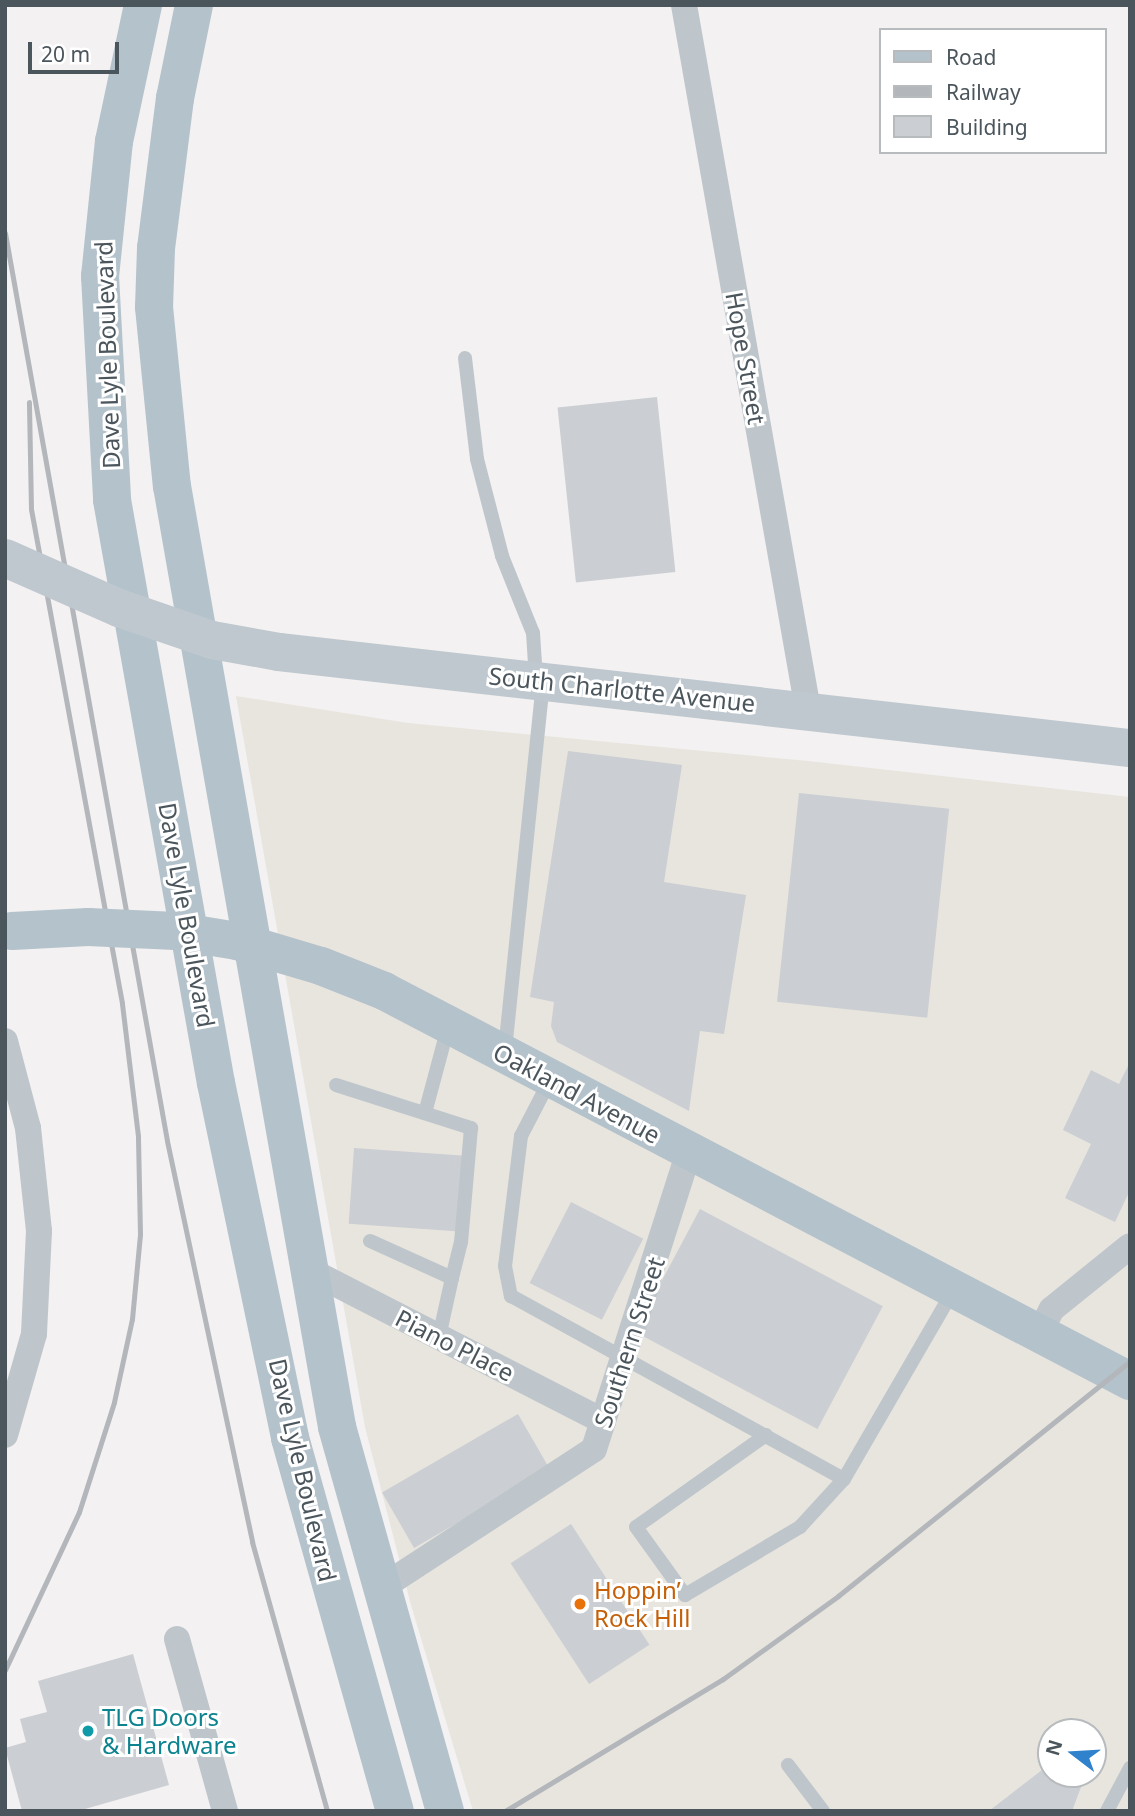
<!DOCTYPE html>
<html>
<head>
<meta charset="utf-8">
<style>
  body { margin:0 }
  #map { position:relative; width:1135px; height:1816px; overflow:hidden; background:#f3f1f1; font-family:"Noto Sans",sans-serif }
  div>[style] { position:absolute }
  .commercial>* { inset:0; background:#e8e5de }
  .building>* { inset:0; background:#cbced2; transform-origin:0 0 }
  .lane>* { height:14px; margin:-7px; padding:0 7px; transform-origin:7px; border-radius:7px; background:#bec6cb }
  .street>* { height:26px; margin:-13px; padding:0 13px; transform-origin:13px; border-radius:13px; background:#bec6cb }
  .secondary>* { height:38px; margin:-19px; padding:0 19px; transform-origin:19px; border-radius:19px; background:#bfc8cf }
  .primary>* { height:38px; margin:-19px; padding:0 19px; transform-origin:19px; border-radius:19px; background:#b4c2cb }
  .rail>* { height:5px; margin:-2.5px; padding:0 2.5px; transform-origin:2.5px; border-radius:2.5px; background:#b3b6ba }
  .secondary-bridge>* { height:38px; margin:-19px; padding:0 19px; transform-origin:19px; border-radius:19px; background:#bfc8cf }
  .primary-bridge>* { height:38px; margin:-19px; padding:0 19px; transform-origin:19px; border-radius:19px; background:#b4c2cb }
  .dots>* { width:19px; height:19px; translate:-50% -50%; box-sizing:border-box; border:4px solid #fff; border-radius:50% }
  span { translate:-50% -50%; white-space:nowrap; text-align:center; line-height:1.15; -webkit-text-stroke:6px #fff; paint-order:stroke }
  .street-label { font-size:24px; color:#4b555c }
  .food-label { font-size:24px; color:#c56008 }
  .left { translate:0 -50%; text-align:left }
  .culture-label { font-size:24px; color:#0d838f }
  .frame { position:absolute; inset:0; border:7px solid #4b555c; pointer-events:none }
  .legend { position:absolute; left:879px; top:28px; width:228px; height:126px; box-sizing:border-box; background:#fff; border:2px solid #b7bbbe; margin:0; padding:9px 12px; list-style:none; font-size:21px; color:#4b555c }
  .legend li { display:flex; align-items:center; gap:14px; height:35px }
  .legend b { width:35px; border:2px solid #b7bbbe }
  .north { position:absolute; left:1037px; top:1718px; width:70px; height:70px; box-sizing:border-box; background:#fff; border:2px solid #b7bbbe; border-radius:50%; rotate:287deg; font-size:19px; font-weight:700; line-height:28px; text-align:center; color:#4b555c }
  .north::after { content:''; display:block; margin:auto; width:24px; height:32px; background:#3082cd; clip-path:polygon(50% 0,100% 100%,50% 72%,0 100%) }
  .scale { position:absolute; left:28px; top:42px; width:91px; height:32px; box-sizing:border-box; border:4px solid #4b555c; border-top:0; padding-left:9px; font-size:21px; line-height:24px; white-space:nowrap; color:#4b555c; -webkit-text-stroke:5px #fff; paint-order:stroke }
</style>
</head>
<body>
<div id="map">
  <div class="commercial">
    <div style="clip-path:polygon(evenodd,236px 696px,408px 723px,808px 761px,1130px 797px,1130px 1811px,473px 1811px,411px 1605px,365px 1427px,236px 696px,1051px 1732px,1093px 1732px,1093px 1774px,1051px 1774px,1051px 1732px)"></div>
  </div>
  <div class="building">
    <div style="left:657px;top:397px;width:176px;height:100px;rotate:84deg"></div>
    <div style="clip-path:polygon(568px 751px,682px 765px,664px 882px,746px 895px,724px 1034px,700px 1031px,689px 1111px,557px 1042px,551px 1026px,554px 1002px,530px 997px)"></div>
    <div style="left:799px;top:793px;width:151px;height:210px;rotate:6deg"></div>
    <div style="clip-path:polygon(1130px 1062px,1130px 1190px,1115px 1222px,1065px 1198px,1091px 1144px,1063px 1130px,1091px 1070px,1119px 1084px)"></div>
    <div style="left:354px;top:1148px;width:111px;height:76px;rotate:4deg"></div>
    <div style="left:571px;top:1202px;width:81px;height:91px;rotate:27deg"></div>
    <div style="left:700px;top:1209px;width:207px;height:139px;rotate:28deg"></div>
    <div style="left:518px;top:1414px;width:64px;height:157px;rotate:60deg"></div>
    <div style="left:571px;top:1524px;width:144px;height:72px;rotate:57deg"></div>
    <div style="clip-path:polygon(133px 1654px,169px 1785px,78px 1811px,22px 1811px,5px 1748px,26px 1742px,20px 1719px,47px 1712px,38px 1681px)"></div>
    <div style="clip-path:polygon(1051px 1763px,1051px 1774px,1086px 1774px,1072px 1811px,989px 1811px)"></div>
  </div>
  <div class="lane">
    <div style="left:465px;top:358px;width:102px;rotate:83.2deg"></div>
    <div style="left:477px;top:459px;width:100px;rotate:75.5deg"></div>
    <div style="left:502px;top:556px;width:83px;rotate:68.1deg"></div>
    <div style="left:533px;top:633px;width:46px;rotate:86.3deg"></div>
    <div style="left:505px;top:1050px;width:369px;rotate:-84.1deg"></div>
    <div style="left:550px;top:1080px;width:63px;rotate:117.4deg"></div>
    <div style="left:521px;top:1136px;width:131px;rotate:97deg"></div>
    <div style="left:505px;top:1266px;width:31px;rotate:79deg"></div>
    <div style="left:511px;top:1296px;width:380px;rotate:28.8deg"></div>
    <div style="left:844px;top:1479px;width:217px;rotate:-59.9deg"></div>
    <div style="left:336px;top:1085px;width:142px;rotate:17.7deg"></div>
    <div style="left:471px;top:1128px;width:114px;rotate:95deg"></div>
    <div style="left:461px;top:1242px;width:37px;rotate:104deg"></div>
    <div style="left:452px;top:1278px;width:90px;rotate:-155.7deg"></div>
    <div style="left:425px;top:1113px;width:89px;rotate:-75deg"></div>
    <div style="left:439px;top:1337px;width:60px;rotate:-77.6deg"></div>
    <div style="left:766px;top:1435px;width:159px;rotate:144.7deg"></div>
    <div style="left:636px;top:1527px;width:84px;rotate:54.2deg"></div>
    <div style="left:685px;top:1595px;width:134px;rotate:-30.6deg"></div>
    <div style="left:800px;top:1527px;width:65px;rotate:-47.5deg"></div>
    <div style="left:788px;top:1765px;width:58px;rotate:52.7deg"></div>
    <div style="left:1107px;top:1811px;width:49px;rotate:-61.9deg"></div>
  </div>
  <div class="street">
    <div style="left:684px;top:5px;width:716px;rotate:80.02deg"></div>
    <div style="left:5px;top:1041px;width:90px;rotate:75.2deg"></div>
    <div style="left:28px;top:1128px;width:104px;rotate:83.9deg"></div>
    <div style="left:39px;top:1231px;width:103px;rotate:92.8deg"></div>
    <div style="left:34px;top:1334px;width:105px;rotate:106deg"></div>
    <div style="left:307px;top:1269px;width:333px;rotate:27.2deg"></div>
    <div style="left:1038px;top:1336px;width:30px;rotate:-63deg"></div>
    <div style="left:1052px;top:1309px;width:100px;rotate:-38.9deg"></div>
    <div style="left:381px;top:1588px;width:254px;rotate:-33.1deg"></div>
    <div style="left:594px;top:1449px;width:312px;rotate:-72.3deg"></div>
    <div style="left:177px;top:1639px;width:179px;rotate:74.4deg"></div>
  </div>
  <div class="secondary">
    <div style="left:279px;top:652px;width:856px;rotate:6.44deg"></div>
  </div>
  <div class="primary">
    <div style="left:143px;top:5px;width:139px;rotate:102deg"></div>
    <div style="left:114px;top:141px;width:136px;rotate:95.9deg"></div>
    <div style="left:100px;top:276px;width:224px;rotate:86.9deg"></div>
    <div style="left:112px;top:500px;width:592px;rotate:79.89deg"></div>
    <div style="left:216px;top:1083px;width:363px;rotate:78.2deg"></div>
    <div style="left:290px;top:1438px;width:387px;rotate:74.3deg"></div>
    <div style="left:194px;top:5px;width:95px;rotate:101.5deg"></div>
    <div style="left:175px;top:98px;width:151px;rotate:97.2deg"></div>
    <div style="left:156px;top:248px;width:59px;rotate:91.9deg"></div>
    <div style="left:154px;top:307px;width:180px;rotate:84.3deg"></div>
    <div style="left:172px;top:486px;width:955px;rotate:80.05deg"></div>
    <div style="left:337px;top:1427px;width:399px;rotate:74.3deg"></div>
    <div style="left:321px;top:966px;width:68px;rotate:21.6deg"></div>
    <div style="left:384px;top:991px;width:842px;rotate:27.6deg"></div>
  </div>
  <div class="rail">
    <div style="left:5px;top:233px;width:922px;rotate:79.88deg"></div>
    <div style="left:167px;top:1141px;width:410px;rotate:78deg"></div>
    <div style="left:252px;top:1542px;width:279px;rotate:74.4deg"></div>
    <div style="left:5px;top:1670px;width:174px;rotate:-64.9deg"></div>
    <div style="left:79px;top:1512px;width:115px;rotate:-72.3deg"></div>
    <div style="left:114px;top:1402px;width:85px;rotate:-77.8deg"></div>
    <div style="left:132px;top:1319px;width:85px;rotate:-84.6deg"></div>
    <div style="left:140px;top:1234px;width:98px;rotate:-91.2deg"></div>
    <div style="left:138px;top:1136px;width:134px;rotate:-96.9deg"></div>
    <div style="left:122px;top:1003px;width:502px;rotate:-100.44deg"></div>
    <div style="left:31px;top:509px;width:107px;rotate:-91.1deg"></div>
    <div style="left:505px;top:1811px;width:255px;rotate:-31.2deg"></div>
    <div style="left:723px;top:1679px;width:142px;rotate:-35.8deg"></div>
    <div style="left:838px;top:1596px;width:375px;rotate:-38.8deg"></div>
  </div>
  <div class="secondary-bridge">
    <div style="left:5px;top:558px;width:124px;rotate:23.7deg"></div>
    <div style="left:119px;top:608px;width:98px;rotate:19deg"></div>
    <div style="left:212px;top:640px;width:68px;rotate:10.2deg"></div>
  </div>
  <div class="primary-bridge">
    <div style="left:12px;top:931px;width:76px;rotate:-3deg"></div>
    <div style="left:88px;top:927px;width:88px;rotate:2.6deg"></div>
    <div style="left:176px;top:931px;width:62px;rotate:9.3deg"></div>
    <div style="left:237px;top:941px;width:88px;rotate:16.6deg"></div>
  </div>
  <div class="dots">
    <div style="left:580px;top:1604px;background:#e8710a"></div>
    <div style="left:88px;top:1731px;background:#0f9aa8"></div>
  </div>
  <div class="street-label">
    <span style="left:107px;top:355px;rotate:-92deg">Dave Lyle Boulevard</span>
    <span style="left:746px;top:358px;rotate:80deg">Hope Street</span>
    <span style="left:622px;top:689px;rotate:6deg">South Charlotte Avenue</span>
    <span style="left:187px;top:915px;rotate:80deg">Dave Lyle Boulevard</span>
    <span style="left:577px;top:1093px;rotate:28deg">Oakland Avenue</span>
    <span style="left:629px;top:1342px;rotate:-72deg">Southern Street</span>
    <span style="left:455px;top:1345px;rotate:27deg">Piano Place</span>
    <span style="left:303px;top:1470px;rotate:77deg">Dave Lyle Boulevard</span>
  </div>
  <div class="food-label">
    <span class="left" style="left:594px;top:1604px">Hoppin’<br>Rock Hill</span>
  </div>
  <div class="culture-label">
    <span class="left" style="left:102px;top:1731px">TLG Doors<br>&amp; Hardware</span>
  </div>
  <div class="frame"></div>
  <ul class="legend">
  <li><b style="height:9px;background:#b4c2cb"></b>Road</li>
  <li><b style="height:9px;background:#b3b6ba"></b>Railway</li>
  <li><b style="height:19px;background:#cbced2"></b>Building</li>
  </ul>
  <div class="north">N</div>
  <div class="scale">20 m</div>
</div>
</body>
</html>
